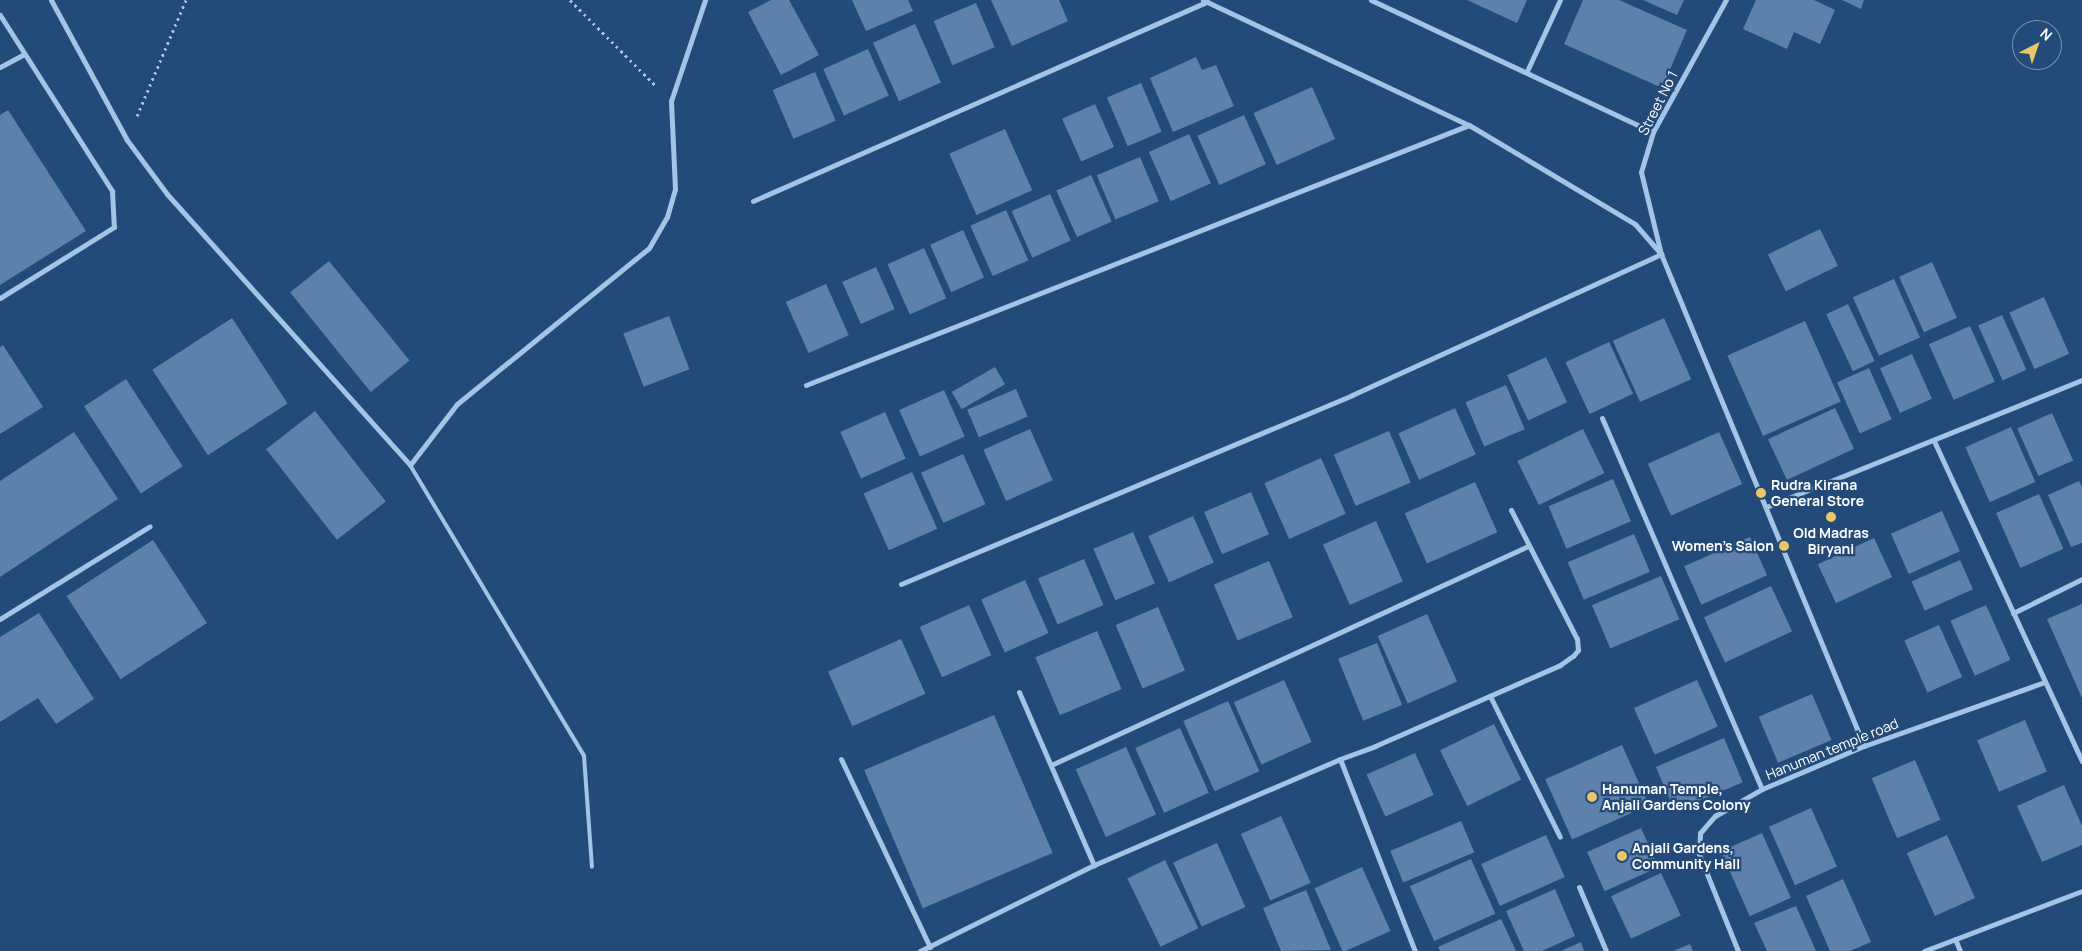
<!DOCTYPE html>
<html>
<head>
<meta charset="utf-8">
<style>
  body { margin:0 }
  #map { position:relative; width:2082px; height:951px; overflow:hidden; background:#234b79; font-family:Manrope,sans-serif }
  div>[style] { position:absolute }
  .building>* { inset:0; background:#5d81ab; transform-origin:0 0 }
  .path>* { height:3px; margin-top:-1.5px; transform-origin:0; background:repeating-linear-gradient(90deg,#a5c3e4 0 2.5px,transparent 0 6.5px) }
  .lane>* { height:4px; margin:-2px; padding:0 2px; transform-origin:2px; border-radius:2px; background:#a5c3e4 }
  .street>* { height:5px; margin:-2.5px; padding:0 2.5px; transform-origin:2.5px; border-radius:2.5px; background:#a5c3e4 }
  .dots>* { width:14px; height:14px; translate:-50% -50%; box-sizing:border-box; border:2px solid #234b79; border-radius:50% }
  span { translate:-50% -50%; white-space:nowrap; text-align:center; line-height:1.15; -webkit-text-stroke:4.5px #234b79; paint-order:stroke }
  .street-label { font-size:14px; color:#fff }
  .poi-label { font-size:14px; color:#fff; font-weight:700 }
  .left { translate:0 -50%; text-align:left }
  .right { translate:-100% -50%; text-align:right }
  .north { position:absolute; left:2012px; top:20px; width:50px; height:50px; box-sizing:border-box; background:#234b79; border:1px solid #7b93af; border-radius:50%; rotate:41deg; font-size:14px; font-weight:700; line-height:20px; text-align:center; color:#fff }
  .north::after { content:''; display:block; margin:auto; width:18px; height:22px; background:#eec469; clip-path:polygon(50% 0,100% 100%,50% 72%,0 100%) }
</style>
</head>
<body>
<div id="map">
  <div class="building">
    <div style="clip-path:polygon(771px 0,789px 0,819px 55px,781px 75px,748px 12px)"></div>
    <div style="clip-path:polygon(852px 0,908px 0,913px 11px,866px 31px)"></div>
    <div style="clip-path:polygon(991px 0,1059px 0,1068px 21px,1012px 46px)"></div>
    <div style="clip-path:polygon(1467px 0,1527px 0,1517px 23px)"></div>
    <div style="clip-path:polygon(1583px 0,1619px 0,1687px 30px,1662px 88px,1564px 44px)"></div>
    <div style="clip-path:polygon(1643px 0,1684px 0,1677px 15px)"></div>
    <div style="clip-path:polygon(1756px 0,1814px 0,1835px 10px,1820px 44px,1794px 32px,1787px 49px,1743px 29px)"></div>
    <div style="clip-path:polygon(1842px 0,1864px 0,1861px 9px)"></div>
    <div style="left:976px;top:3px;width:48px;height:46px;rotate:67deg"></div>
    <div style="left:915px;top:24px;width:64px;height:46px;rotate:66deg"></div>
    <div style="left:868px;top:49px;width:51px;height:49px;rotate:66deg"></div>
    <div style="clip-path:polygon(1196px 57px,1202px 70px,1216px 65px,1234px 106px,1173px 132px,1150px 78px)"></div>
    <div style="left:815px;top:72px;width:53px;height:46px;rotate:67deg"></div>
    <div style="left:1141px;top:83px;width:53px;height:37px;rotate:67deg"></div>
    <div style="left:1312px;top:87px;width:57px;height:64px;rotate:66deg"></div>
    <div style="left:1095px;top:104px;width:47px;height:36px;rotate:66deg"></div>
    <div style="clip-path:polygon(8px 110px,86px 231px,0 285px,0 115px)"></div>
    <div style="left:1244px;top:115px;width:54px;height:51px;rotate:66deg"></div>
    <div style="left:1005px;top:129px;width:67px;height:61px;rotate:66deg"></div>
    <div style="left:1189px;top:134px;width:54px;height:44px;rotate:66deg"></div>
    <div style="left:1140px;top:157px;width:48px;height:47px;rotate:67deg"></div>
    <div style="left:1091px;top:175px;width:51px;height:38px;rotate:66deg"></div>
    <div style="left:1050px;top:194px;width:51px;height:42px;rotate:66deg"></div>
    <div style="left:1006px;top:210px;width:55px;height:39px;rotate:66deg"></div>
    <div style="left:1820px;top:229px;width:41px;height:58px;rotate:64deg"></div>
    <div style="left:963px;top:230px;width:52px;height:36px;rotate:66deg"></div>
    <div style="left:924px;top:248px;width:55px;height:40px;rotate:66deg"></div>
    <div style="left:329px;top:261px;width:128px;height:50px;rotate:51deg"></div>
    <div style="left:1932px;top:262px;width:61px;height:36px;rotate:66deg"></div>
    <div style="left:876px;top:267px;width:46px;height:37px;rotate:66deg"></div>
    <div style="left:1894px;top:279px;width:64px;height:45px;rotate:66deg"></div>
    <div style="left:826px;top:284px;width:56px;height:44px;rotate:66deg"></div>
    <div style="left:2044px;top:297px;width:62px;height:38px;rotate:66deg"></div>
    <div style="left:1848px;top:304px;width:63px;height:24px;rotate:65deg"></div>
    <div style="left:2002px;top:315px;width:60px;height:26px;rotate:66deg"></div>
    <div style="left:669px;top:316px;width:57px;height:49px;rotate:69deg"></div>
    <div style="left:232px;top:318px;width:102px;height:95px;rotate:57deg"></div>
    <div style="left:1664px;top:318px;width:67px;height:56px;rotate:66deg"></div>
    <div style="left:1805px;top:321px;width:88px;height:85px;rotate:66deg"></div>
    <div style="left:1970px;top:326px;width:61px;height:45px;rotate:66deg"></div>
    <div style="left:1609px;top:342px;width:57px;height:48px;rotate:65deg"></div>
    <div style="clip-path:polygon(3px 345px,43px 407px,0 434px,0 347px)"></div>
    <div style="left:1912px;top:354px;width:49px;height:35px;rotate:66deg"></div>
    <div style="left:1546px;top:357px;width:50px;height:43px;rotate:65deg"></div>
    <div style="left:995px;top:367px;width:20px;height:50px;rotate:60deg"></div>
    <div style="left:1869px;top:368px;width:56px;height:35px;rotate:66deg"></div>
    <div style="left:126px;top:379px;width:104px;height:50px;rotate:57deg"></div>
    <div style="left:1506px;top:385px;width:48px;height:44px;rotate:67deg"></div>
    <div style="left:1016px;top:389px;width:30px;height:53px;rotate:67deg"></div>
    <div style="left:944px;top:390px;width:51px;height:49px;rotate:66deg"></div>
    <div style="left:1455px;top:408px;width:51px;height:62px;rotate:66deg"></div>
    <div style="left:1835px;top:408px;width:45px;height:74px;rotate:65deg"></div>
    <div style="left:315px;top:411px;width:115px;height:62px;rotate:52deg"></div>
    <div style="left:885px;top:412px;width:51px;height:49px;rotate:66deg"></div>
    <div style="left:2052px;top:413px;width:52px;height:38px;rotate:66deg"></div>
    <div style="left:2011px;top:427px;width:60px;height:50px;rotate:66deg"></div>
    <div style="left:1030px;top:429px;width:56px;height:51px;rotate:66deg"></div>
    <div style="left:1583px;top:429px;width:49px;height:73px;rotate:64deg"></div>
    <div style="left:1389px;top:431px;width:56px;height:60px;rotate:67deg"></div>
    <div style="clip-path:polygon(74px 432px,118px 499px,0 577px,0 481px)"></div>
    <div style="left:1719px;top:432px;width:57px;height:78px;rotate:66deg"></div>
    <div style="left:963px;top:454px;width:55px;height:46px;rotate:66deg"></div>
    <div style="left:1321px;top:458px;width:61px;height:62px;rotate:66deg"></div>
    <div style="left:912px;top:472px;width:62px;height:53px;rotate:66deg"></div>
    <div style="left:1613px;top:479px;width:46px;height:70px;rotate:67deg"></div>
    <div style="clip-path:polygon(2079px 481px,2082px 487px,2082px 543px,2071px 547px,2048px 495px)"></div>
    <div style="left:1475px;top:482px;width:55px;height:77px;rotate:66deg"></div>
    <div style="left:1251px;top:492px;width:46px;height:51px;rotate:67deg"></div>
    <div style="left:2039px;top:494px;width:60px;height:47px;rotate:66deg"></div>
    <div style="left:1942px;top:511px;width:44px;height:56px;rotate:66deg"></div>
    <div style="left:1193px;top:516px;width:51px;height:49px;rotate:66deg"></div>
    <div style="left:1376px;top:521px;width:66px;height:58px;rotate:66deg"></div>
    <div style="left:1133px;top:532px;width:56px;height:43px;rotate:67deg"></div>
    <div style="left:1634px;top:534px;width:41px;height:72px;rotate:67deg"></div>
    <div style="left:1750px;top:537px;width:42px;height:72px;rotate:66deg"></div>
    <div style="left:1874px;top:538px;width:43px;height:62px;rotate:65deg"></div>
    <div style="left:153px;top:540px;width:99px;height:103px;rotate:57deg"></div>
    <div style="left:1084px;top:559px;width:50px;height:50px;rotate:67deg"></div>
    <div style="left:1960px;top:560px;width:32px;height:53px;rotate:66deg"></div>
    <div style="left:1269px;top:561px;width:61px;height:60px;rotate:67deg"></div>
    <div style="left:1661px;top:576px;width:47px;height:75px;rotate:67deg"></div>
    <div style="left:1025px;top:580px;width:58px;height:48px;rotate:66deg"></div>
    <div style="left:1771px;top:586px;width:50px;height:74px;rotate:65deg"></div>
    <div style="clip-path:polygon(2082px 604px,2082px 698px,2047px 619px)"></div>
    <div style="left:969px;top:605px;width:55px;height:54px;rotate:66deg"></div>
    <div style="left:1986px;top:605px;width:60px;height:39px;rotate:66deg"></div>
    <div style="left:1158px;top:607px;width:69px;height:46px;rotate:67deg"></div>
    <div style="clip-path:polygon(39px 613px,94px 699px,56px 724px,38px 698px,0 722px,0 637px)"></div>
    <div style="left:1427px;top:614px;width:74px;height:54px;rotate:66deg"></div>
    <div style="left:1939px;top:625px;width:57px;height:38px;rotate:66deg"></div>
    <div style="left:1097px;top:631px;width:63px;height:67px;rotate:67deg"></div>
    <div style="left:901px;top:639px;width:60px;height:80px;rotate:66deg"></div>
    <div style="left:1377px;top:643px;width:67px;height:42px;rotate:68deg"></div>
    <div style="left:1284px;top:680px;width:68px;height:55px;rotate:66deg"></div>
    <div style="left:1697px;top:680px;width:51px;height:69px;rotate:66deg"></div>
    <div style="left:1812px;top:694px;width:50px;height:58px;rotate:67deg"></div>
    <div style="left:1228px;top:701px;width:77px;height:49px;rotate:66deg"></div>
    <div style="left:994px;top:715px;width:150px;height:141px;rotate:67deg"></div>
    <div style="left:2025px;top:720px;width:56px;height:52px;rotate:67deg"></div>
    <div style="left:1494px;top:724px;width:62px;height:60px;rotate:64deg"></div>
    <div style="left:1180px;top:728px;width:71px;height:49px;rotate:66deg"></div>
    <div style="left:1724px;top:738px;width:48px;height:74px;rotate:67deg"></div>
    <div style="left:1622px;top:745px;width:66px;height:84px;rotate:66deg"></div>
    <div style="left:1126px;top:747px;width:74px;height:55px;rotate:66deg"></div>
    <div style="left:1415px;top:753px;width:46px;height:53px;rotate:66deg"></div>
    <div style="left:1915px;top:760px;width:65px;height:47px;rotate:67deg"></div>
    <div style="clip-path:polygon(2064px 785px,2082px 826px,2082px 845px,2042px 862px,2017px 806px)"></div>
    <div style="left:1811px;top:808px;width:64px;height:46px;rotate:66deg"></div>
    <div style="left:1281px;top:816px;width:73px;height:44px;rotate:66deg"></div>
    <div style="left:1461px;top:821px;width:34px;height:77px;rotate:67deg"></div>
    <div style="left:1641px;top:828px;width:43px;height:59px;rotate:66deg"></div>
    <div style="left:1762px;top:833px;width:71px;height:45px;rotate:66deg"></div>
    <div style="left:1546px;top:835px;width:46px;height:71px;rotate:66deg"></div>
    <div style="left:1947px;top:835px;width:69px;height:44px;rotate:66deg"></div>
    <div style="left:1217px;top:843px;width:70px;height:48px;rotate:66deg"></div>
    <div style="left:1471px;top:859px;width:60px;height:67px;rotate:66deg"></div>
    <div style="left:1165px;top:860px;width:76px;height:42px;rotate:64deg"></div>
    <div style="left:1362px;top:867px;width:70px;height:52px;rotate:66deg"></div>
    <div style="left:1661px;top:873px;width:47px;height:55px;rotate:65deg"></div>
    <div style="clip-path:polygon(1843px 879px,1871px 942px,1850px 951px,1830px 951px,1806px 896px)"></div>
    <div style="clip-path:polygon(1555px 889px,1575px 936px,1542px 951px,1524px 951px,1506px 911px)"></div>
    <div style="clip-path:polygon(1306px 890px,1331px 950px,1281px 951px,1263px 908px)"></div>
    <div style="clip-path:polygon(1796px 906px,1816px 951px,1767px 951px,1754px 923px)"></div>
    <div style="clip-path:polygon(1501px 919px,1516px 951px,1440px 951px,1438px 947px)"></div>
    <div style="clip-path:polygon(1581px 942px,1584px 951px,1561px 951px)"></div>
    <div style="clip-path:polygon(1690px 944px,1693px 951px,1673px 951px)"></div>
  </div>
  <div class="path">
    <div style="left:570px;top:0;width:122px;rotate:45deg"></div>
    <div style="left:137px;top:116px;width:126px;rotate:-67.1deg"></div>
  </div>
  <div class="lane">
    <div style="left:410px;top:465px;width:339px;rotate:59.1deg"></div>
    <div style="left:584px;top:756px;width:111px;rotate:85.9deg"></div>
  </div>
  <div class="street">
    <div style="left:51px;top:0;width:159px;rotate:61.5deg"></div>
    <div style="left:127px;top:140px;width:67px;rotate:53.5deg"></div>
    <div style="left:167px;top:194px;width:364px;rotate:48.1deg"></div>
    <div style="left:410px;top:465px;width:77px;rotate:-52.4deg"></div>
    <div style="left:457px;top:404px;width:247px;rotate:-39.1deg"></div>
    <div style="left:649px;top:248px;width:36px;rotate:-60deg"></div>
    <div style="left:667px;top:217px;width:29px;rotate:-74deg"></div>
    <div style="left:675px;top:189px;width:88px;rotate:-92.6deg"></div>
    <div style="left:671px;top:101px;width:107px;rotate:-71.4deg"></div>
    <div style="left:1203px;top:0;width:294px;rotate:25.2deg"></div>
    <div style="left:1469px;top:125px;width:193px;rotate:30.8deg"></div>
    <div style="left:1635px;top:224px;width:40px;rotate:49deg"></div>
    <div style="left:1661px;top:254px;width:532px;rotate:67.58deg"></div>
    <div style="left:1371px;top:0;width:311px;rotate:25.1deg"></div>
    <div style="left:0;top:15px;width:209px;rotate:57.5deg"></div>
    <div style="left:112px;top:191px;width:36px;rotate:87deg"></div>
    <div style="left:114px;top:227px;width:134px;rotate:148.1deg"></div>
    <div style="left:0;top:67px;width:27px;rotate:-28deg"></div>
    <div style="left:1527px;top:71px;width:78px;rotate:-65.1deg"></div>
    <div style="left:753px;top:201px;width:496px;rotate:-23.7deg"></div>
    <div style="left:806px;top:385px;width:712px;rotate:-21.41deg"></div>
    <div style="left:1602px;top:418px;width:404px;rotate:66.7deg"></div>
    <div style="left:1934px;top:441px;width:353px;rotate:65.2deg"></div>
    <div style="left:1766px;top:507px;width:341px;rotate:-21.9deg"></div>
    <div style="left:901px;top:584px;width:489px;rotate:-22.7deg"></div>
    <div style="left:1352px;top:395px;width:340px;rotate:-24.5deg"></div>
    <div style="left:1661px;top:254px;width:84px;rotate:-103.7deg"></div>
    <div style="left:1641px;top:172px;width:42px;rotate:-73.3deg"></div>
    <div style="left:1653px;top:132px;width:151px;rotate:-61.1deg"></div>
    <div style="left:2013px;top:613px;width:77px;rotate:-26.2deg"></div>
    <div style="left:0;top:619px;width:176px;rotate:-31.8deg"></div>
    <div style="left:1019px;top:692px;width:189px;rotate:66.6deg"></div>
    <div style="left:1490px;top:696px;width:157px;rotate:63.6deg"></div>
    <div style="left:841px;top:759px;width:208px;rotate:64.7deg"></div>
    <div style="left:1340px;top:759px;width:206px;rotate:68.7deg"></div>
    <div style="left:1051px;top:765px;width:525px;rotate:-24.66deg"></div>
    <div style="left:1579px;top:887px;width:69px;rotate:67.1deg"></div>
    <div style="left:1955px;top:939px;width:13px;rotate:67deg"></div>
    <div style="left:920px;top:951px;width:194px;rotate:-26.3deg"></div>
    <div style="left:1094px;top:865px;width:268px;rotate:-23.3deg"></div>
    <div style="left:1340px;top:759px;width:37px;rotate:-20deg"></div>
    <div style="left:1375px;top:746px;width:202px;rotate:-23.6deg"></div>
    <div style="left:1560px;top:665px;width:16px;rotate:-35deg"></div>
    <div style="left:1573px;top:656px;width:8px;rotate:-50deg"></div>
    <div style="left:1578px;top:650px;width:11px;rotate:-95deg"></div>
    <div style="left:1577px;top:639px;width:145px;rotate:-117.1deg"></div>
    <div style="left:1738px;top:951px;width:105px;rotate:-111.9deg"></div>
    <div style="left:1699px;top:854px;width:21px;rotate:-87deg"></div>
    <div style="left:1700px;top:833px;width:23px;rotate:-49deg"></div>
    <div style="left:1715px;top:816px;width:54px;rotate:-29.9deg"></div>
    <div style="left:1762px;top:789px;width:111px;rotate:-22.9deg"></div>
    <div style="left:1864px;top:746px;width:192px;rotate:-19.5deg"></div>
    <div style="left:1924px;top:951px;width:169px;rotate:-20.8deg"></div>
  </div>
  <div class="dots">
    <div style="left:1761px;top:493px;background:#eec469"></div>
    <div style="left:1831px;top:517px;background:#eec469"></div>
    <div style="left:1784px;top:546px;background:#eec469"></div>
    <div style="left:1592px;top:797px;background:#eec469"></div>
    <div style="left:1622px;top:856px;background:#eec469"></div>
  </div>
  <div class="street-label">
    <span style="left:1658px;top:103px;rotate:-63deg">Street No 1</span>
    <span style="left:1832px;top:749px;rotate:-22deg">Hanuman temple road</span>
  </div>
  <div class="poi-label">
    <span class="left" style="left:1771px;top:493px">Rudra Kirana<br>General Store</span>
    <span style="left:1831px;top:541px">Old Madras<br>Biryani</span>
    <span class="right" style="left:1774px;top:546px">Women's Salon</span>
    <span class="left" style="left:1602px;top:797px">Hanuman Temple,<br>Anjali Gardens Colony</span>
    <span class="left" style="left:1632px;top:856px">Anjali Gardens,<br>Community Hall</span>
  </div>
  <div class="north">N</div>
</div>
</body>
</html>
